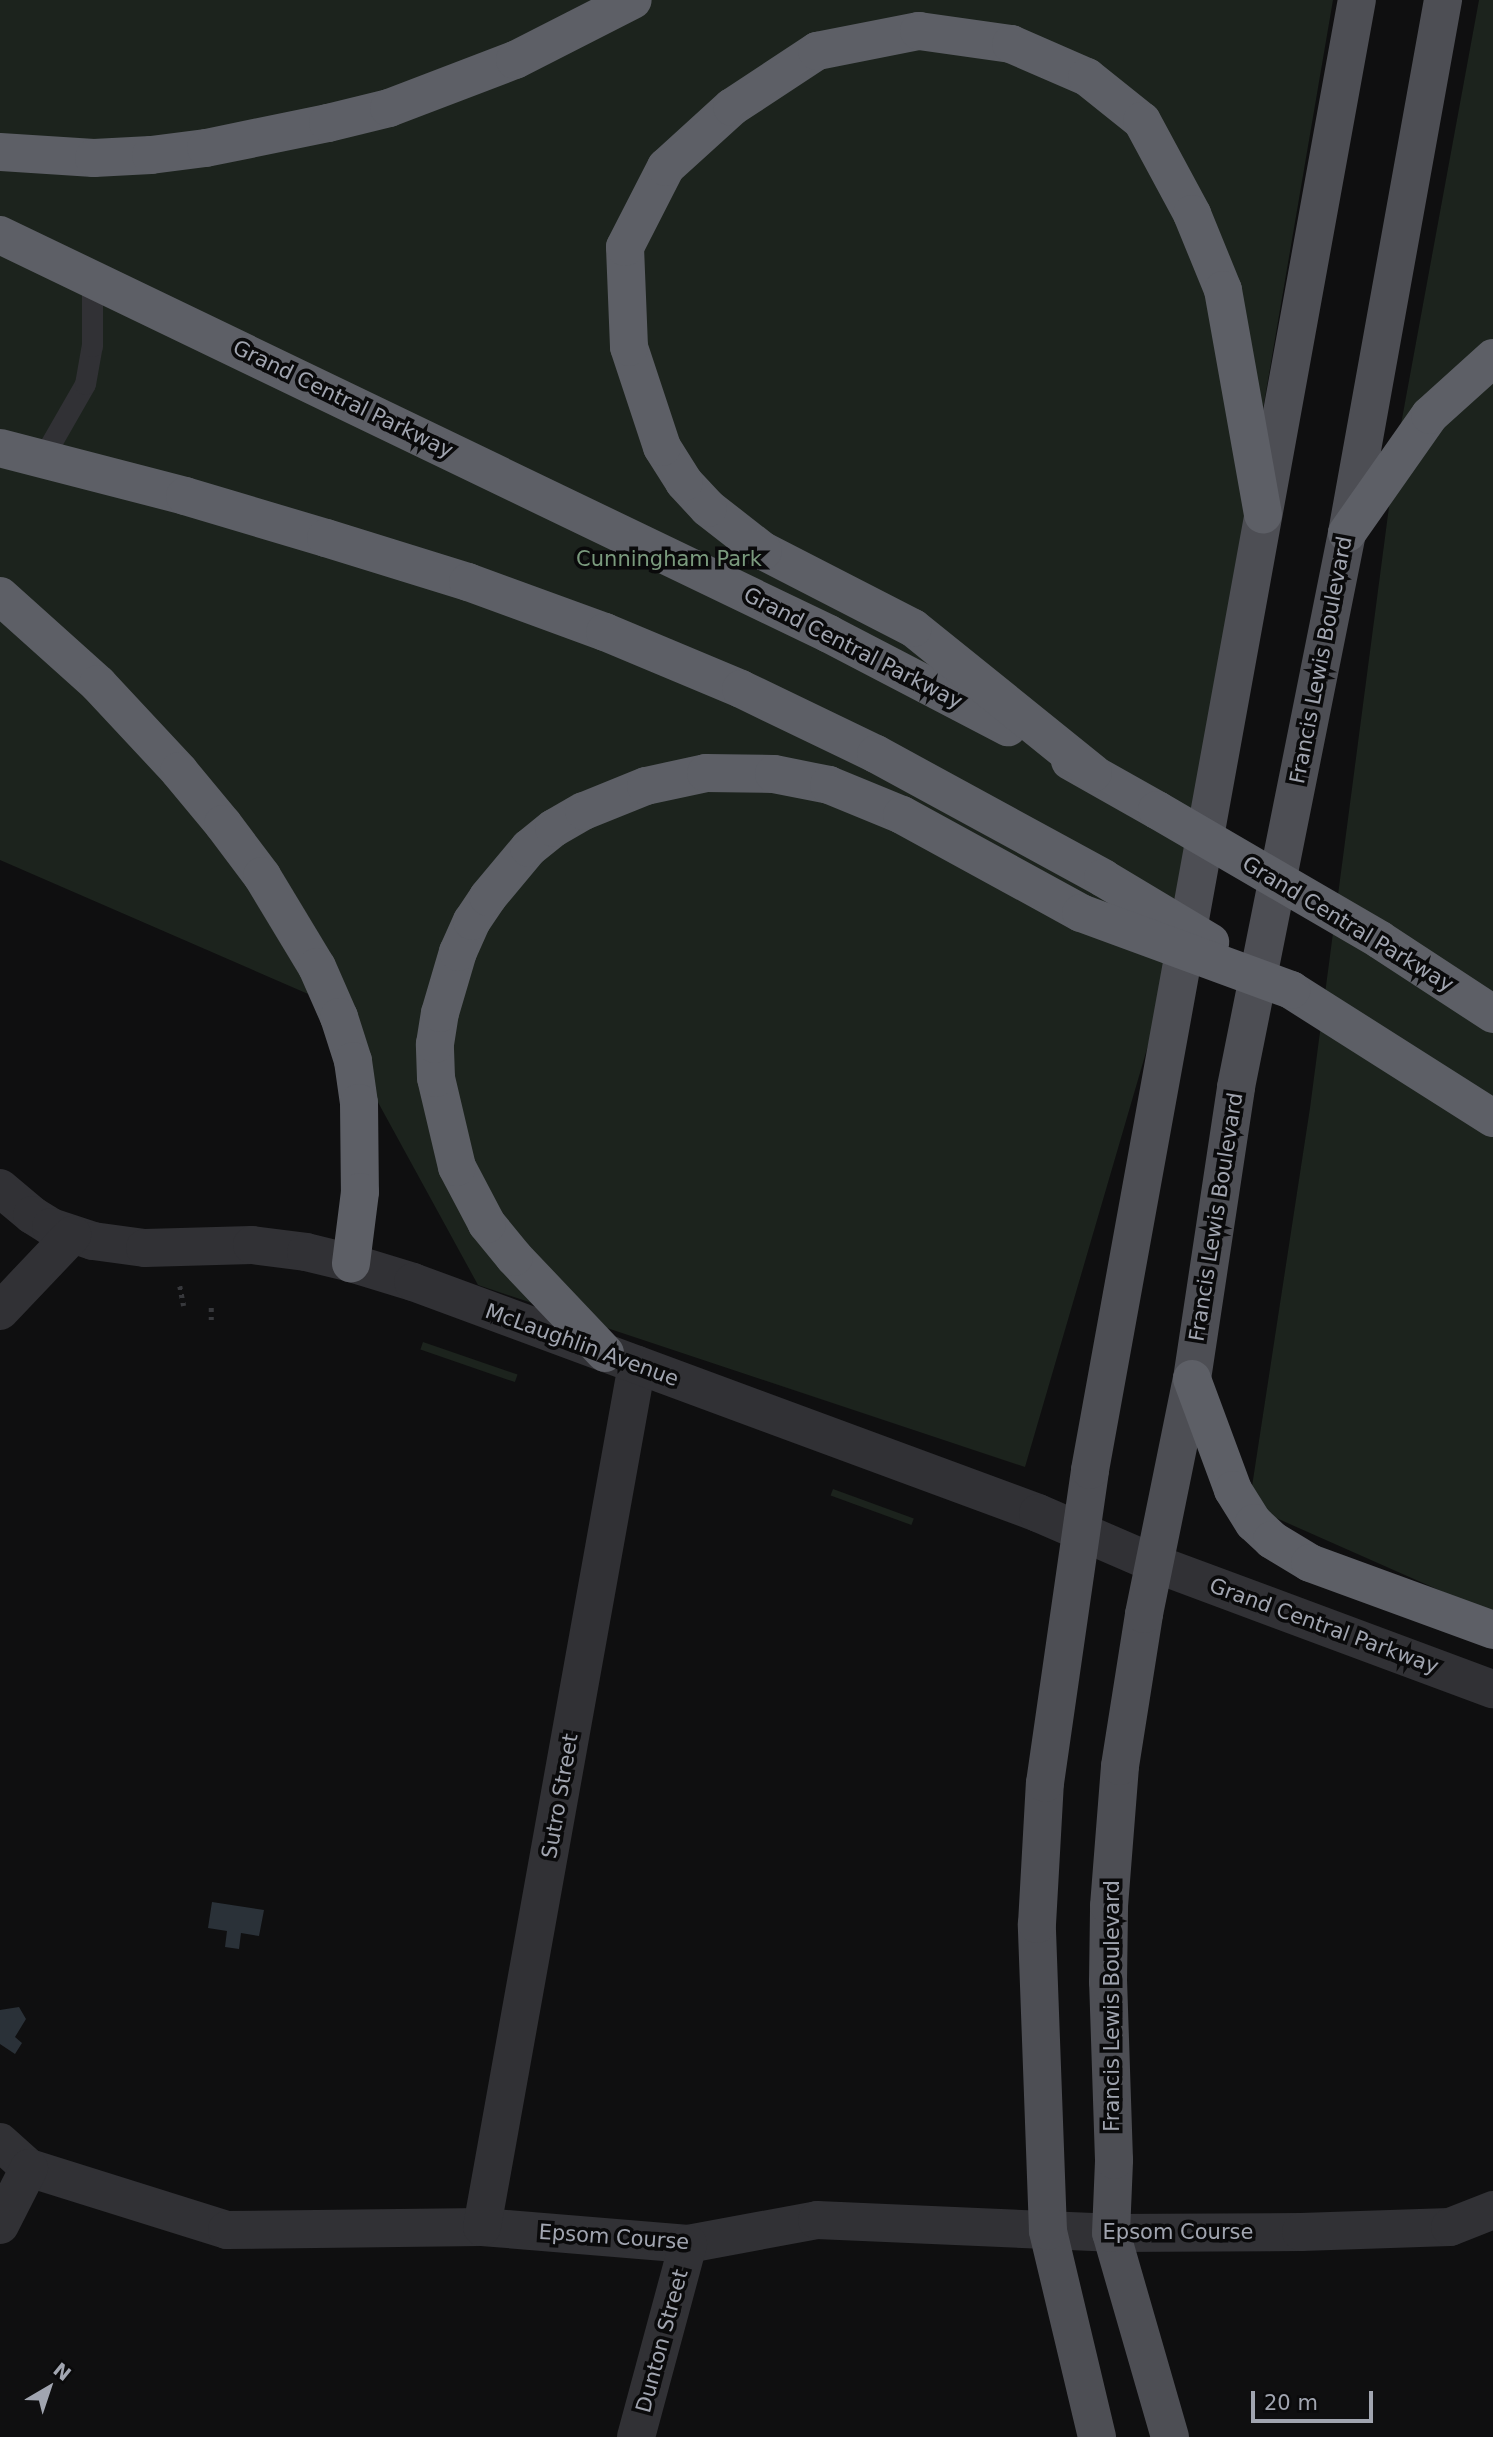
<!DOCTYPE html>
<html>
<head>
<meta charset="utf-8">
<style>
  body { margin:0 }
  #map { position:relative; width:1493px; height:2437px; overflow:hidden; background:#0f0f10; font-family:"DejaVu Sans",sans-serif }
  div>[style] { position:absolute }
  .green>* { inset:0; background:#1c231d; transform-origin:0 0 }
  .water>* { inset:0; background:#2a3138 }
  .path>* { height:4.5px; margin-top:-2.25px; transform-origin:0; background:repeating-linear-gradient(90deg,#37383c 0 3.5px,transparent 0 8.5px) }
  .service>* { height:21px; margin:-10.5px; padding:0 10.5px; transform-origin:10.5px; border-radius:10.5px; background:#313135 }
  .minor>* { height:38px; margin:-19px; padding:0 19px; transform-origin:19px; border-radius:19px; background:#313135 }
  .tertiary>* { height:38px; margin:-19px; padding:0 19px; transform-origin:19px; border-radius:19px; background:#313135 }
  .primary>* { height:38px; margin:-19px; padding:0 19px; transform-origin:19px; border-radius:19px; background:#4d4e54 }
  .motorway>* { height:38px; margin:-19px; padding:0 19px; transform-origin:19px; border-radius:19px; background:#5d5f66 }
  .motorway-bridge>* { height:38px; margin:-19px; padding:0 19px; transform-origin:19px; border-radius:19px; background:#5d5f66 }
  span { translate:-50% -50%; white-space:nowrap; text-align:center; line-height:1.15; -webkit-text-stroke:7px #0a0a0b; paint-order:stroke }
  .street-label { font-size:21px; color:#a1a5b0 }
  .park-label { font-size:21px; color:#7a9a7d }
  .north { position:absolute; left:14px; top:2353px; width:70px; height:70px; -webkit-text-stroke:5px #0a0a0b; paint-order:stroke; rotate:39deg; font-size:19px; font-weight:700; line-height:28px; text-align:center; color:#a1a5b0 }
  .north::after { content:''; display:block; margin:auto; width:24px; height:32px; background:#a1a5b0; clip-path:polygon(50% 0,100% 100%,50% 72%,0 100%) }
  .scale { position:absolute; left:1251px; top:2391px; width:122px; height:32px; box-sizing:border-box; border:4px solid #a1a5b0; border-top:0; padding-left:9px; font-size:21px; line-height:24px; white-space:nowrap; color:#a1a5b0; -webkit-text-stroke:5px #0a0a0b; paint-order:stroke }
</style>
</head>
<body>
<div id="map">
  <div class="green">
    <div style="clip-path:polygon(0 0,1333px 0,1163px 994px,1025px 1467px,478px 1285px,322px 1000px,0 860px)"></div>
    <div style="clip-path:polygon(1479px 0,1493px 0,1493px 1614px,1249px 1506px,1310px 1108px,1397px 446px)"></div>
    <div style="left:423px;top:1342px;width:100px;height:8px;rotate:19deg"></div>
    <div style="left:833px;top:1489px;width:86px;height:7px;rotate:20deg"></div>
  </div>
  <div class="water">
    <div style="clip-path:polygon(212px 1902px,264px 1910px,259px 1936px,241px 1933px,239px 1949px,225px 1947px,227px 1931px,208px 1928px)"></div>
    <div style="clip-path:polygon(19px 2007px,26px 2019px,15px 2037px,22px 2043px,15px 2054px,0 2044px,0 2010px)"></div>
  </div>
  <div class="path">
    <div style="left:180px;top:1286px;width:20px;rotate:79deg"></div>
    <div style="left:211px;top:1320px;width:15px;rotate:-90deg"></div>
  </div>
  <div class="service">
    <div style="left:42px;top:459px;width:86px;rotate:-60.2deg"></div>
    <div style="left:85px;top:384px;width:39px;rotate:-80deg"></div>
    <div style="left:92px;top:346px;width:68px;rotate:-90deg"></div>
  </div>
  <div class="minor">
    <div style="left:0;top:1188px;width:42px;rotate:40.2deg"></div>
    <div style="left:32px;top:1215px;width:22px;rotate:32deg"></div>
    <div style="left:51px;top:1227px;width:44px;rotate:18.4deg"></div>
    <div style="left:93px;top:1241px;width:52px;rotate:7.7deg"></div>
    <div style="left:145px;top:1248px;width:107px;rotate:-1.6deg"></div>
    <div style="left:252px;top:1245px;width:54px;rotate:7.4deg"></div>
    <div style="left:306px;top:1252px;width:46px;rotate:13.7deg"></div>
    <div style="left:0;top:1311px;width:105px;rotate:-46.5deg"></div>
    <div style="left:0;top:2142px;width:39px;rotate:42deg"></div>
    <div style="left:29px;top:2168px;width:207px;rotate:17.4deg"></div>
    <div style="left:227px;top:2230px;width:255px;rotate:-0.7deg"></div>
    <div style="left:482px;top:2227px;width:207px;rotate:4.7deg"></div>
    <div style="left:688px;top:2244px;width:131px;rotate:-10.5deg"></div>
    <div style="left:817px;top:2220px;width:294px;rotate:2.5deg"></div>
    <div style="left:1111px;top:2233px;width:190px;rotate:-0.3deg"></div>
    <div style="left:1301px;top:2232px;width:149px;rotate:-1.9deg"></div>
    <div style="left:1450px;top:2227px;width:46px;rotate:-21.6deg"></div>
    <div style="left:0;top:2225px;width:64px;rotate:-63deg"></div>
    <div style="left:482px;top:2227px;width:876px;rotate:-79.81deg"></div>
    <div style="left:636px;top:2437px;width:200px;rotate:-74.9deg"></div>
  </div>
  <div class="tertiary">
    <div style="left:351px;top:1263px;width:65px;rotate:17deg"></div>
    <div style="left:413px;top:1282px;width:666px;rotate:20.28deg"></div>
    <div style="left:1038px;top:1513px;width:129px;rotate:23.4deg"></div>
    <div style="left:1156px;top:1564px;width:359px;rotate:20.4deg"></div>
  </div>
  <div class="primary">
    <div style="left:1097px;top:2437px;width:212px;rotate:-103.4deg"></div>
    <div style="left:1048px;top:2231px;width:307px;rotate:-92.1deg"></div>
    <div style="left:1037px;top:1924px;width:141px;rotate:-86.8deg"></div>
    <div style="left:1045px;top:1783px;width:316px;rotate:-81.8deg"></div>
    <div style="left:1090px;top:1470px;width:1494px;rotate:-79.71deg"></div>
    <div style="left:1170px;top:2437px;width:212px;rotate:-106.1deg"></div>
    <div style="left:1111px;top:2233px;width:73px;rotate:-87.6deg"></div>
    <div style="left:1114px;top:2160px;width:178px;rotate:-91.9deg"></div>
    <div style="left:1108px;top:1982px;width:76px;rotate:-89.2deg"></div>
    <div style="left:1109px;top:1906px;width:140px;rotate:-85.5deg"></div>
    <div style="left:1120px;top:1766px;width:154px;rotate:-81deg"></div>
    <div style="left:1144px;top:1614px;width:240px;rotate:-78.5deg"></div>
    <div style="left:1192px;top:1379px;width:295px;rotate:-81.4deg"></div>
    <div style="left:1236px;top:1087px;width:565px;rotate:-78.67deg"></div>
    <div style="left:1347px;top:533px;width:542px;rotate:-79.79deg"></div>
  </div>
  <div class="motorway">
    <div style="left:0;top:152px;width:94px;rotate:3.7deg"></div>
    <div style="left:94px;top:158px;width:57px;rotate:-3deg"></div>
    <div style="left:151px;top:155px;width:55px;rotate:-7.3deg"></div>
    <div style="left:206px;top:148px;width:125px;rotate:-11.6deg"></div>
    <div style="left:328px;top:123px;width:63px;rotate:-13.8deg"></div>
    <div style="left:389px;top:108px;width:135px;rotate:-20.9deg"></div>
    <div style="left:515px;top:60px;width:132px;rotate:-27deg"></div>
    <div style="left:0;top:235px;width:920px;rotate:25.7deg"></div>
    <div style="left:829px;top:634px;width:202px;rotate:27.5deg"></div>
    <div style="left:0;top:448px;width:191px;rotate:14.5deg"></div>
    <div style="left:185px;top:496px;width:147px;rotate:16.6deg"></div>
    <div style="left:326px;top:538px;width:149px;rotate:17.2deg"></div>
    <div style="left:468px;top:582px;width:146px;rotate:20.1deg"></div>
    <div style="left:605px;top:632px;width:147px;rotate:22.7deg"></div>
    <div style="left:741px;top:689px;width:150px;rotate:25.7deg"></div>
    <div style="left:876px;top:754px;width:259px;rotate:28.6deg"></div>
    <div style="left:1347px;top:533px;width:144px;rotate:-54.9deg"></div>
    <div style="left:1430px;top:415px;width:85px;rotate:-42.1deg"></div>
    <div style="left:0;top:596px;width:132px;rotate:41.9deg"></div>
    <div style="left:98px;top:684px;width:119px;rotate:47deg"></div>
    <div style="left:179px;top:771px;width:69px;rotate:50.3deg"></div>
    <div style="left:223px;top:824px;width:65px;rotate:53.1deg"></div>
    <div style="left:262px;top:876px;width:106px;rotate:58.9deg"></div>
    <div style="left:317px;top:967px;width:55px;rotate:66.3deg"></div>
    <div style="left:339px;top:1017px;width:46px;rotate:72.3deg"></div>
    <div style="left:353px;top:1061px;width:42px;rotate:81.9deg"></div>
    <div style="left:359px;top:1103px;width:89px;rotate:89.4deg"></div>
    <div style="left:360px;top:1192px;width:72px;rotate:97.2deg"></div>
    <div style="left:1070px;top:761px;width:100px;rotate:29.4deg"></div>
    <div style="left:1093px;top:773px;width:231px;rotate:-141.1deg"></div>
    <div style="left:913px;top:628px;width:169px;rotate:-152.8deg"></div>
    <div style="left:763px;top:551px;width:70px;rotate:-142deg"></div>
    <div style="left:708px;top:508px;width:35px;rotate:-133deg"></div>
    <div style="left:684px;top:482px;width:41px;rotate:-122.2deg"></div>
    <div style="left:662px;top:447px;width:105px;rotate:-108.3deg"></div>
    <div style="left:629px;top:347px;width:100px;rotate:-92.3deg"></div>
    <div style="left:625px;top:247px;width:90px;rotate:-62.9deg"></div>
    <div style="left:666px;top:167px;width:89px;rotate:-42.3deg"></div>
    <div style="left:732px;top:107px;width:102px;rotate:-33.4deg"></div>
    <div style="left:817px;top:51px;width:104px;rotate:-11.1deg"></div>
    <div style="left:919px;top:31px;width:93px;rotate:8deg"></div>
    <div style="left:1011px;top:44px;width:83px;rotate:23.5deg"></div>
    <div style="left:1087px;top:77px;width:70px;rotate:38.7deg"></div>
    <div style="left:1142px;top:121px;width:106px;rotate:61.7deg"></div>
    <div style="left:1192px;top:214px;width:82px;rotate:67.8deg"></div>
    <div style="left:1223px;top:290px;width:228px;rotate:79.9deg"></div>
    <div style="left:1380px;top:940px;width:135px;rotate:33.2deg"></div>
    <div style="left:1291px;top:990px;width:239px;rotate:32.4deg"></div>
    <div style="left:605px;top:1353px;width:132px;rotate:-133.5deg"></div>
    <div style="left:514px;top:1257px;width:43px;rotate:-129.3deg"></div>
    <div style="left:487px;top:1224px;width:64px;rotate:-117.8deg"></div>
    <div style="left:457px;top:1167px;width:91px;rotate:-103.3deg"></div>
    <div style="left:436px;top:1078px;width:34px;rotate:-92deg"></div>
    <div style="left:435px;top:1044px;width:31px;rotate:-81deg"></div>
    <div style="left:440px;top:1013px;width:64px;rotate:-73.6deg"></div>
    <div style="left:458px;top:952px;width:34px;rotate:-66deg"></div>
    <div style="left:472px;top:921px;width:29px;rotate:-56deg"></div>
    <div style="left:488px;top:897px;width:64px;rotate:-50.1deg"></div>
    <div style="left:529px;top:848px;width:32px;rotate:-39deg"></div>
    <div style="left:554px;top:828px;width:34px;rotate:-30deg"></div>
    <div style="left:584px;top:811px;width:67px;rotate:-22deg"></div>
    <div style="left:646px;top:786px;width:61px;rotate:-12.2deg"></div>
    <div style="left:706px;top:773px;width:68px;rotate:0.8deg"></div>
    <div style="left:774px;top:774px;width:56px;rotate:11.3deg"></div>
    <div style="left:829px;top:785px;width:79px;rotate:22.3deg"></div>
    <div style="left:902px;top:815px;width:204px;rotate:28.7deg"></div>
    <div style="left:1192px;top:1379px;width:118px;rotate:69.7deg"></div>
    <div style="left:1233px;top:1490px;width:39px;rotate:58deg"></div>
    <div style="left:1254px;top:1523px;width:25px;rotate:43deg"></div>
    <div style="left:1272px;top:1540px;width:44px;rotate:31.2deg"></div>
    <div style="left:1310px;top:1563px;width:195px;rotate:20.1deg"></div>
  </div>
  <div class="motorway-bridge">
    <div style="left:1157px;top:810px;width:258px;rotate:30.2deg"></div>
    <div style="left:1103px;top:878px;width:125px;rotate:30.9deg"></div>
    <div style="left:1081px;top:913px;width:224px;rotate:20.1deg"></div>
  </div>
  <div class="street-label">
    <span style="left:343px;top:399px;rotate:26deg">Grand Central Parkway</span>
    <span style="left:853px;top:648px;rotate:27deg">Grand Central Parkway</span>
    <span style="left:1321px;top:660px;rotate:-79deg">Francis Lewis Boulevard</span>
    <span style="left:1348px;top:924px;rotate:31deg">Grand Central Parkway</span>
    <span style="left:1216px;top:1217px;rotate:-81deg">Francis Lewis Boulevard</span>
    <span style="left:582px;top:1345px;rotate:20deg">McLaughlin Avenue</span>
    <span style="left:1324px;top:1626px;rotate:20deg">Grand Central Parkway</span>
    <span style="left:560px;top:1796px;rotate:-80deg">Sutro Street</span>
    <span style="left:1112px;top:2006px;rotate:-90deg">Francis Lewis Boulevard</span>
    <span style="left:1178px;top:2232px">Epsom Course</span>
    <span style="left:614px;top:2237px;rotate:4deg">Epsom Course</span>
    <span style="left:662px;top:2341px;rotate:-75deg">Dunton Street</span>
  </div>
  <div class="park-label">
    <span style="left:669px;top:559px">Cunningham Park</span>
  </div>
  <div class="north">N</div>
  <div class="scale">20 m</div>
</div>
</body>
</html>
